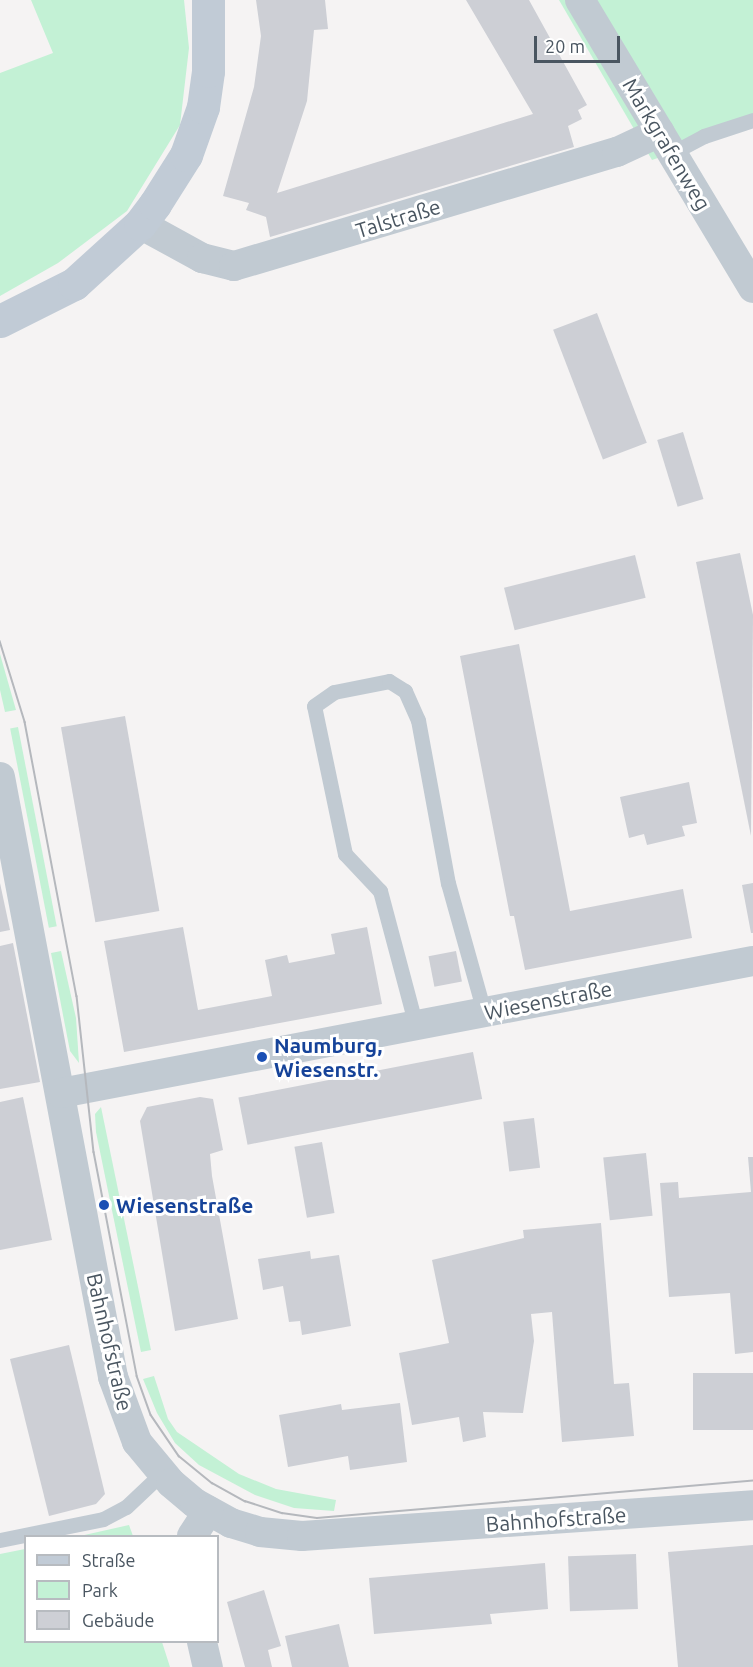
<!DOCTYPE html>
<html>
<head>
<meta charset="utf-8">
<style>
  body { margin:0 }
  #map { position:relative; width:753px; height:1667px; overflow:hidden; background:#f5f3f3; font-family:Ubuntu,sans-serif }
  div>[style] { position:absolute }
  .green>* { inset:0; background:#c3f1d5; transform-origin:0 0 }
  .building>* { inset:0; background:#cdcfd5; transform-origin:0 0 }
  .lane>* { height:15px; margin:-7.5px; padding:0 7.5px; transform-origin:7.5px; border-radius:7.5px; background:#c1cad2 }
  .street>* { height:30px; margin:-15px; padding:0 15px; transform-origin:15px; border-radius:15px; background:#c1cad2 }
  .secondary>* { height:33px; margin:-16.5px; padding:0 16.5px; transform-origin:16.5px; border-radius:16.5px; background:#c1cbd6 }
  .tram>* { height:1.5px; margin:-0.75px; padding:0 0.75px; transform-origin:0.75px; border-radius:0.75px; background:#b5b8bd }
  .dots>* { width:16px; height:16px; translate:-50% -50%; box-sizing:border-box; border:3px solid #fff; border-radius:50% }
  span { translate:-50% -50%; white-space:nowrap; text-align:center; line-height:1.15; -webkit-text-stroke:6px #fff; paint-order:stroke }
  .street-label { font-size:21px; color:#4a5661 }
  .transit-label { font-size:21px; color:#164399; font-weight:700 }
  .left { translate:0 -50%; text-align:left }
  .legend { position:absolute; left:24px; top:1535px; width:195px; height:108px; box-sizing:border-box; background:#fff; border:2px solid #b7bbc0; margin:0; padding:8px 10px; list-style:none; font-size:18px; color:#4a5661 }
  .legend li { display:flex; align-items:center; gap:12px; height:30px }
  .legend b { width:30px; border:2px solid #b7bbc0 }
  .scale { position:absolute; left:534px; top:36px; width:86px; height:27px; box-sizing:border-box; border:3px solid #4a5661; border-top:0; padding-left:8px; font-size:18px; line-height:21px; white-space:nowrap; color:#4a5661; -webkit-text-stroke:4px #fff; paint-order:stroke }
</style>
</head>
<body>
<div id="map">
  <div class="green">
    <div style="clip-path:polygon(31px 0,184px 0,189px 48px,180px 125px,127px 211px,58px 263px,0 296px,0 73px,53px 53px)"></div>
    <div style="clip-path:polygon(559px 0,753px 0,753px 125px,652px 160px)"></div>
    <div style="clip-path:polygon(0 654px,16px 710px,5px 712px,0 690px)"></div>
    <div style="left:18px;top:727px;width:203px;height:8px;rotate:79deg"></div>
    <div style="clip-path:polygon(61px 951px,76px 1018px,79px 1063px,70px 1051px,51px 953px)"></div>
    <div style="clip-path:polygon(101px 1107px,151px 1350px,141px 1352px,96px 1132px,95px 1114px)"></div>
    <div style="clip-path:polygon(154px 1376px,168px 1419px,177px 1432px,239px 1474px,276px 1489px,336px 1500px,334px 1511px,294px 1508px,255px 1495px,199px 1465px,175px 1443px,157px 1413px,143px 1379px)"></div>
    <div style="clip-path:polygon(129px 1525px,133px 1536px,80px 1536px)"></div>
    <div style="clip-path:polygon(25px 1549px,26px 1642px,162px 1642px,170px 1667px,0 1667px,0 1554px)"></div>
  </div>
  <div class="building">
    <div style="clip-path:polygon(256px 0,325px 0,328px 29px,314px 30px,307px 101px,277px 193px,533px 114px,466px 0,529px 0,587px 105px,578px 110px,582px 119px,568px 126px,574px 147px,270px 237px,266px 217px,246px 210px,249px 203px,223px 196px,254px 87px,261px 36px)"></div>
    <div style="left:597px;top:313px;width:139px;height:47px;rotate:69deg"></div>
    <div style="left:683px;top:432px;width:70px;height:27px;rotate:73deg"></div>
    <div style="clip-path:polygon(740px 553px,753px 615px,751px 836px,696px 562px)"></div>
    <div style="left:635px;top:555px;width:44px;height:135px;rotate:76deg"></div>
    <div style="clip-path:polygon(519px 644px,570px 911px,683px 889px,692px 938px,525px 970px,514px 916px,510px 916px,460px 656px)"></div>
    <div style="left:125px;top:716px;width:198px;height:65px;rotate:80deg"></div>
    <div style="clip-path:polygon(689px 782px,697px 823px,682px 826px,685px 836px,647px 845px,644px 834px,629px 838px,620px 797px)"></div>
    <div style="clip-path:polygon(0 883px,10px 930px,0 932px)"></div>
    <div style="clip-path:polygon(753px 883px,753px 933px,751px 933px,742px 885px)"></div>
    <div style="clip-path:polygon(183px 927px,198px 1010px,272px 996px,265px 960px,287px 955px,289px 963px,335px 954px,331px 934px,367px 927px,382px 1004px,124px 1052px,104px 941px)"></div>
    <div style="clip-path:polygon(13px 943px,40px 1082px,0 1089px,0 946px)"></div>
    <div style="left:456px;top:951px;width:31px;height:28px;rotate:79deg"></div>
    <div style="left:473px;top:1052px;width:48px;height:239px;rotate:79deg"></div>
    <div style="clip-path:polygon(23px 1097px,52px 1240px,0 1250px,0 1102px)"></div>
    <div style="clip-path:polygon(200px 1097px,213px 1099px,223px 1150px,210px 1154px,212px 1176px,238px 1319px,175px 1331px,140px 1121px,147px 1107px)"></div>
    <div style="left:534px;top:1118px;width:50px;height:31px;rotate:83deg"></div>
    <div style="left:322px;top:1142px;width:72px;height:28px;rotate:80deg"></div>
    <div style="left:646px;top:1153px;width:63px;height:43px;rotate:84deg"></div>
    <div style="clip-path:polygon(748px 1157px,753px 1157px,753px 1352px,735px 1354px,730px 1293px,669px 1297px,660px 1183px,678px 1182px,679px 1198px,751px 1192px)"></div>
    <div style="clip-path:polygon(601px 1223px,614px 1384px,629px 1383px,634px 1436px,562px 1442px,552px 1312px,531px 1314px,534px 1341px,523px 1413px,483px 1412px,486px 1437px,463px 1442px,459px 1417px,412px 1425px,399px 1353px,449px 1343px,432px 1260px,524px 1238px,523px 1230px)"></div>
    <div style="clip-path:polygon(310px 1251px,311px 1259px,339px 1255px,351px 1326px,302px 1335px,300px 1321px,289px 1322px,283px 1286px,263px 1290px,258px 1259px)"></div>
    <div style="clip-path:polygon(69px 1345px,105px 1494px,96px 1504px,49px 1516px,10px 1359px)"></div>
    <div style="left:753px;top:1373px;width:57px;height:60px;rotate:90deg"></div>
    <div style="clip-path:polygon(400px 1403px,407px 1462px,350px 1470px,348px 1456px,288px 1467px,279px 1415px,341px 1404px,342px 1410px)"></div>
    <div style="clip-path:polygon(753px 1545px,753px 1667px,678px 1667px,668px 1552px)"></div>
    <div style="left:636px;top:1554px;width:55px;height:68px;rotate:88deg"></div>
    <div style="clip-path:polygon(545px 1563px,548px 1609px,490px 1614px,492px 1624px,374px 1634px,369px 1578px)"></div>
    <div style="clip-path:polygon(264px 1590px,281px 1646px,268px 1650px,272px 1667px,245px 1667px,227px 1602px)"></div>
    <div style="clip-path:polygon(339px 1624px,349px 1667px,292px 1667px,285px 1636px)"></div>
  </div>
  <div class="lane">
    <div style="left:672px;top:153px;width:36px;rotate:-28deg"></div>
    <div style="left:704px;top:136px;width:52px;rotate:-18.1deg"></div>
    <div style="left:416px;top:1026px;width:140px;rotate:-104.9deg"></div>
    <div style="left:380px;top:891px;width:51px;rotate:-133.4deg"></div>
    <div style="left:345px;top:854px;width:151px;rotate:-101.8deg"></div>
    <div style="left:314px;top:706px;width:24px;rotate:-35deg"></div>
    <div style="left:334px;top:692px;width:56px;rotate:-11.3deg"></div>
    <div style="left:389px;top:681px;width:19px;rotate:32deg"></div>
    <div style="left:405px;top:691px;width:32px;rotate:66deg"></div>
    <div style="left:418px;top:720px;width:166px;rotate:79.6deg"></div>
    <div style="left:448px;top:883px;width:134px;rotate:74.4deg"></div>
    <div style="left:0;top:1540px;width:105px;rotate:-11.5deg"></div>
    <div style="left:103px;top:1519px;width:26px;rotate:-28deg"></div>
    <div style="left:126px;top:1507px;width:48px;rotate:-43.3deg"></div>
  </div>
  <div class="street">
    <div style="left:580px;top:0;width:336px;rotate:59deg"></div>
    <div style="left:140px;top:224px;width:71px;rotate:28.7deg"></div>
    <div style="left:202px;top:258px;width:33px;rotate:14deg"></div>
    <div style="left:234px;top:266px;width:400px;rotate:-16.6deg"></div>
    <div style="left:617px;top:152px;width:47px;rotate:-24.9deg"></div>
    <div style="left:0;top:777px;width:611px;rotate:79.33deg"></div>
    <div style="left:113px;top:1377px;width:69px;rotate:69.7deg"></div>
    <div style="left:137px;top:1442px;width:53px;rotate:50.3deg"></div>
    <div style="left:171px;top:1483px;width:31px;rotate:40deg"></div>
    <div style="left:195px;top:1503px;width:41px;rotate:29.1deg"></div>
    <div style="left:231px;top:1523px;width:30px;rotate:17deg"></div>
    <div style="left:260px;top:1532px;width:42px;rotate:5.4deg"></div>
    <div style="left:302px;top:1536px;width:452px;rotate:-3.9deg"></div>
    <div style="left:61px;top:1093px;width:704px;rotate:-10.8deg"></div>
    <div style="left:192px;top:1536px;width:30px;rotate:-57deg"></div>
    <div style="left:202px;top:1642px;width:26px;rotate:77deg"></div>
  </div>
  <div class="secondary">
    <div style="left:0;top:321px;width:83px;rotate:-26.6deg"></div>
    <div style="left:74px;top:284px;width:89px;rotate:-42.3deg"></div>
    <div style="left:140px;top:224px;width:25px;rotate:-53deg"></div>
    <div style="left:155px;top:204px;width:58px;rotate:-57.7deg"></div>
    <div style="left:186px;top:155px;width:51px;rotate:-70.5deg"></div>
    <div style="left:203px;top:107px;width:36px;rotate:-82deg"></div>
    <div style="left:208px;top:71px;width:71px;rotate:-90deg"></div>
  </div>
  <div class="tram">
    <div style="left:0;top:641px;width:85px;rotate:72.8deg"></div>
    <div style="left:25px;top:722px;width:279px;rotate:79.3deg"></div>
    <div style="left:77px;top:996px;width:157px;rotate:83.8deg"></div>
    <div style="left:94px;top:1152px;width:228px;rotate:79.1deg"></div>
    <div style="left:137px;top:1376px;width:41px;rotate:70.3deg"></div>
    <div style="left:151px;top:1415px;width:50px;rotate:55.7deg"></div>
    <div style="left:179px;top:1456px;width:43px;rotate:39.3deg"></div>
    <div style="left:212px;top:1483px;width:38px;rotate:29deg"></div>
    <div style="left:245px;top:1501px;width:39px;rotate:18deg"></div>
    <div style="left:282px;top:1513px;width:35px;rotate:8deg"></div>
    <div style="left:317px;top:1518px;width:438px;rotate:-4.9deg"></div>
  </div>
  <div class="dots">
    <div style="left:262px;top:1057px;background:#1a4fb4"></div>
    <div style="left:104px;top:1205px;background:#1a4fb4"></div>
  </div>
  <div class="street-label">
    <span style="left:667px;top:144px;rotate:59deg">Markgrafenweg</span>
    <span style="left:398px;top:218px;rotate:-17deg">Talstraße</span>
    <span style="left:548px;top:1000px;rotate:-11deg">Wiesenstraße</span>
    <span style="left:110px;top:1342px;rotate:77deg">Bahnhofstraße</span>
    <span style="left:556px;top:1519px;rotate:-4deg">Bahnhofstraße</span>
  </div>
  <div class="transit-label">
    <span class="left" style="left:274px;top:1057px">Naumburg,<br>Wiesenstr.</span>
    <span class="left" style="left:116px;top:1205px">Wiesenstraße</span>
  </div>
  <ul class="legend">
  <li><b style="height:8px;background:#c1cbd6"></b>Straße</li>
  <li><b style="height:16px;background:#c3f1d5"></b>Park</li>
  <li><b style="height:16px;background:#cdcfd5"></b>Gebäude</li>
  </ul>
  <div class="scale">20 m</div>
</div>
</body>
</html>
